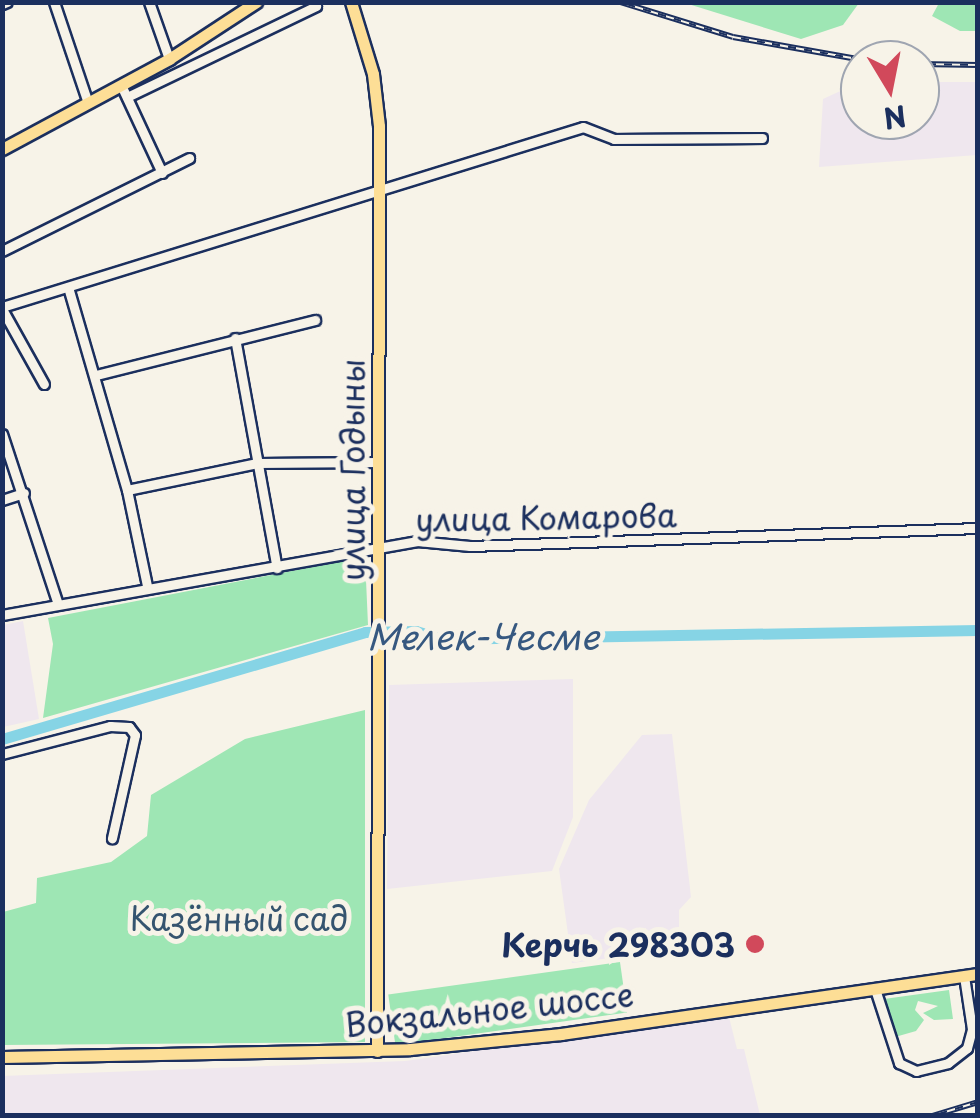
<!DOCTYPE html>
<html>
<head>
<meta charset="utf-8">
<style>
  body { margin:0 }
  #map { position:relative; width:980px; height:1118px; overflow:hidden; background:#f7f3e8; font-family:"Playpen Sans",sans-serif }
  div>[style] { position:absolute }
  .built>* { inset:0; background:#efe7ee }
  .green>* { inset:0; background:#9ee6b4; transform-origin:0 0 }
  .river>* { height:11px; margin:-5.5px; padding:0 5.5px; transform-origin:5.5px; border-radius:5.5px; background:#86d4e5 }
  .roads { filter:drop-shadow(2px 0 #1b2f5e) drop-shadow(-2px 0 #1b2f5e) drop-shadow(0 2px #1b2f5e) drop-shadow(0 -2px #1b2f5e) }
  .minor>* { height:9px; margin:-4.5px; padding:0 4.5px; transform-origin:4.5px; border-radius:4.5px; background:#f7f3e8 }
  .major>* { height:11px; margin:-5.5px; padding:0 5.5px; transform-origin:5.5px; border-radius:5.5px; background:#fdde96 }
  .rail>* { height:6px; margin-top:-3px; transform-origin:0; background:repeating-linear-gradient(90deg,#f7f3e8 0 8px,#1b2f5e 0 16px); box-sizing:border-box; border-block:2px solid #1b2f5e }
  .dots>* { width:28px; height:28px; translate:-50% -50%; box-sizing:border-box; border:5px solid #f7f3e8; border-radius:50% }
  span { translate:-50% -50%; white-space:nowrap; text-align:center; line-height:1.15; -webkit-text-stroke:10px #f7f3e8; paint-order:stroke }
  .street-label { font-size:32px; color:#1b2f5e }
  .park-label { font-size:32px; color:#35546f }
  .poi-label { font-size:32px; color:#1b2f5e; font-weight:700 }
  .right { translate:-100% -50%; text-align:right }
  .water-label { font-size:35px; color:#365880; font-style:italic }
  .frame { position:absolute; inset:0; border:5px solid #1b2f5e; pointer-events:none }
  .north { position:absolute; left:840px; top:40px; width:100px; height:100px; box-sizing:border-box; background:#f7f3e8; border:2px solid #9fa5b1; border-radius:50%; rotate:170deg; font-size:28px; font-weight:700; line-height:40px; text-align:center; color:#1b2f5e }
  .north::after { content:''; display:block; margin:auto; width:35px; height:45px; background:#d1495b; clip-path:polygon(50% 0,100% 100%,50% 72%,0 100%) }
</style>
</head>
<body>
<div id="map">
  <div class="built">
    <div style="clip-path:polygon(860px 82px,860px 120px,920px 120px,920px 82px,977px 82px,977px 155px,819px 167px,823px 99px)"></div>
    <div style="clip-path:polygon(23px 621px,39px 719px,3px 727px,3px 625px)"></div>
    <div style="clip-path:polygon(573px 679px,573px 817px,552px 871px,387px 889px,389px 685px)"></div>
    <div style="clip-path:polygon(672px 734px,691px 897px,679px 910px,679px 949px,572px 963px,559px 869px,589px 800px,642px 735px)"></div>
    <div style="clip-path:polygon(721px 1016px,729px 1017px,737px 1049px,744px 1049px,760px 1115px,3px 1115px,2px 1076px,405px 1061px)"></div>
  </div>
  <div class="green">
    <div style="clip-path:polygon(685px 3px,859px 2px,859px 3px,843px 25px,801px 39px)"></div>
    <div style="clip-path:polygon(939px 3px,977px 3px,977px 31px,960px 31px,932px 16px)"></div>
    <div style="clip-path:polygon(365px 557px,368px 625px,43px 718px,53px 644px,48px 618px)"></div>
    <div style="clip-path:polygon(365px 710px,365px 1042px,3px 1045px,3px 912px,36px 903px,37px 878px,111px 862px,147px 836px,151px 795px,245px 739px)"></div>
    <div style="left:620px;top:962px;width:51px;height:234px;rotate:82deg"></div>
    <div style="clip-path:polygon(949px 990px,953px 1019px,934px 1020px,923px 1013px,938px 1006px,918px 1001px,915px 1010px,924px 1020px,916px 1031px,895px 1037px,884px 999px)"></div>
  </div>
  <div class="river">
    <div style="left:2px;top:739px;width:378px;rotate:-16.4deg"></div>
    <div style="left:365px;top:632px;width:51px;rotate:-1.1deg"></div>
    <div style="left:416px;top:631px;width:27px;rotate:17deg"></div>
    <div style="left:442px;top:639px;width:536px;rotate:-0.96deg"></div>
  </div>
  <div class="roads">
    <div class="minor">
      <div style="left:54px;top:2px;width:103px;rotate:71.4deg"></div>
      <div style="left:149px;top:2px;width:57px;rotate:70.6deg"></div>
      <div style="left:2px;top:4px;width:5px;rotate:-22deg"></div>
      <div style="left:121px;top:85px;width:97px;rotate:65deg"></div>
      <div style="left:127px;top:97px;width:210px;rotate:-25.7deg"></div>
      <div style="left:2px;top:251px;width:209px;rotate:-26.4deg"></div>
      <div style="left:68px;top:287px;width:211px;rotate:73.8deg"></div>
      <div style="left:127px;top:490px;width:98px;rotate:78.2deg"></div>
      <div style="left:2px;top:307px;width:608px;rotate:-17.21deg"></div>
      <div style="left:583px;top:127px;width:33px;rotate:21deg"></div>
      <div style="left:614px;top:139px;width:148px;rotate:-0.4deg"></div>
      <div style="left:2px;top:309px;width:86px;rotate:60.8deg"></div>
      <div style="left:235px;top:338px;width:234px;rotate:79.7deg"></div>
      <div style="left:96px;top:375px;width:226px;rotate:-14.1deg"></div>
      <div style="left:2px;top:434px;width:179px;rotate:71.8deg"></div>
      <div style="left:127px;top:490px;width:133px;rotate:-11.7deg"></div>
      <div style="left:257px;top:463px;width:121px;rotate:-0.5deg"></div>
      <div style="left:2px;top:500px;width:23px;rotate:-18deg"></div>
      <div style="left:2px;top:615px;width:422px;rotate:-10.1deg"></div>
      <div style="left:417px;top:541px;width:53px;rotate:5.4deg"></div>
      <div style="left:470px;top:546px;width:508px;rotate:-2.03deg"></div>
      <div style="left:2px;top:754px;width:112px;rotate:-14.5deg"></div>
      <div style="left:110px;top:726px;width:19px;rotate:3deg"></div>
      <div style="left:129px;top:727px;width:10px;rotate:53deg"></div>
      <div style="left:135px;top:735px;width:106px;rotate:102.6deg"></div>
      <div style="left:875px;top:989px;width:78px;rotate:72deg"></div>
      <div style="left:899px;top:1063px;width:19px;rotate:25deg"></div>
      <div style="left:916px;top:1071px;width:33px;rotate:-14deg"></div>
      <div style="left:948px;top:1063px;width:24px;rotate:-38deg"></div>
      <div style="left:967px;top:1048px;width:20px;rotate:-75deg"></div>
      <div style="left:972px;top:1029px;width:54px;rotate:-98.6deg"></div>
    </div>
    <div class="major">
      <div style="left:351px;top:2px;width:75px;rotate:73deg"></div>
      <div style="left:373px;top:74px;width:52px;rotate:83.4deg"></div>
      <div style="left:379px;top:126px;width:925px;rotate:90.12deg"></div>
      <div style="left:2px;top:149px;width:190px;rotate:-28.3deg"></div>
      <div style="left:169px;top:59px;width:104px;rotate:-33.2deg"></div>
      <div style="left:2px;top:1057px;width:408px;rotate:-1.1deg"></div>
      <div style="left:410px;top:1049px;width:152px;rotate:-5.7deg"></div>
      <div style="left:561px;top:1034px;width:421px;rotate:-8.2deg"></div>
    </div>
  </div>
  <div class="rail">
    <div style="left:620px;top:2px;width:118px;rotate:17.2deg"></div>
    <div style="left:733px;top:37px;width:132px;rotate:10deg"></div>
    <div style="left:920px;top:64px;width:58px;rotate:1deg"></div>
    <div style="left:932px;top:1116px;width:48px;rotate:-16.9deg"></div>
  </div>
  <div class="dots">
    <div style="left:755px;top:944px;background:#d1495b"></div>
  </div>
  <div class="street-label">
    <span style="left:352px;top:470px;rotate:-90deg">улица Годыны</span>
    <span style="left:546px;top:517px;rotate:-1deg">улица Комарова</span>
    <span style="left:489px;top:1009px;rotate:-6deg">Вокзальное шоссе</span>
  </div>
  <div class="park-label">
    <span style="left:239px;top:918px">Казённый сад</span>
  </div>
  <div class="poi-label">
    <span class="right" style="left:735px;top:944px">Керчь 298303</span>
  </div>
  <div class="water-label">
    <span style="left:483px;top:636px">Мелек-Чесме</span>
  </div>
  <div class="frame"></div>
  <div class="north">N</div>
</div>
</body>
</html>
